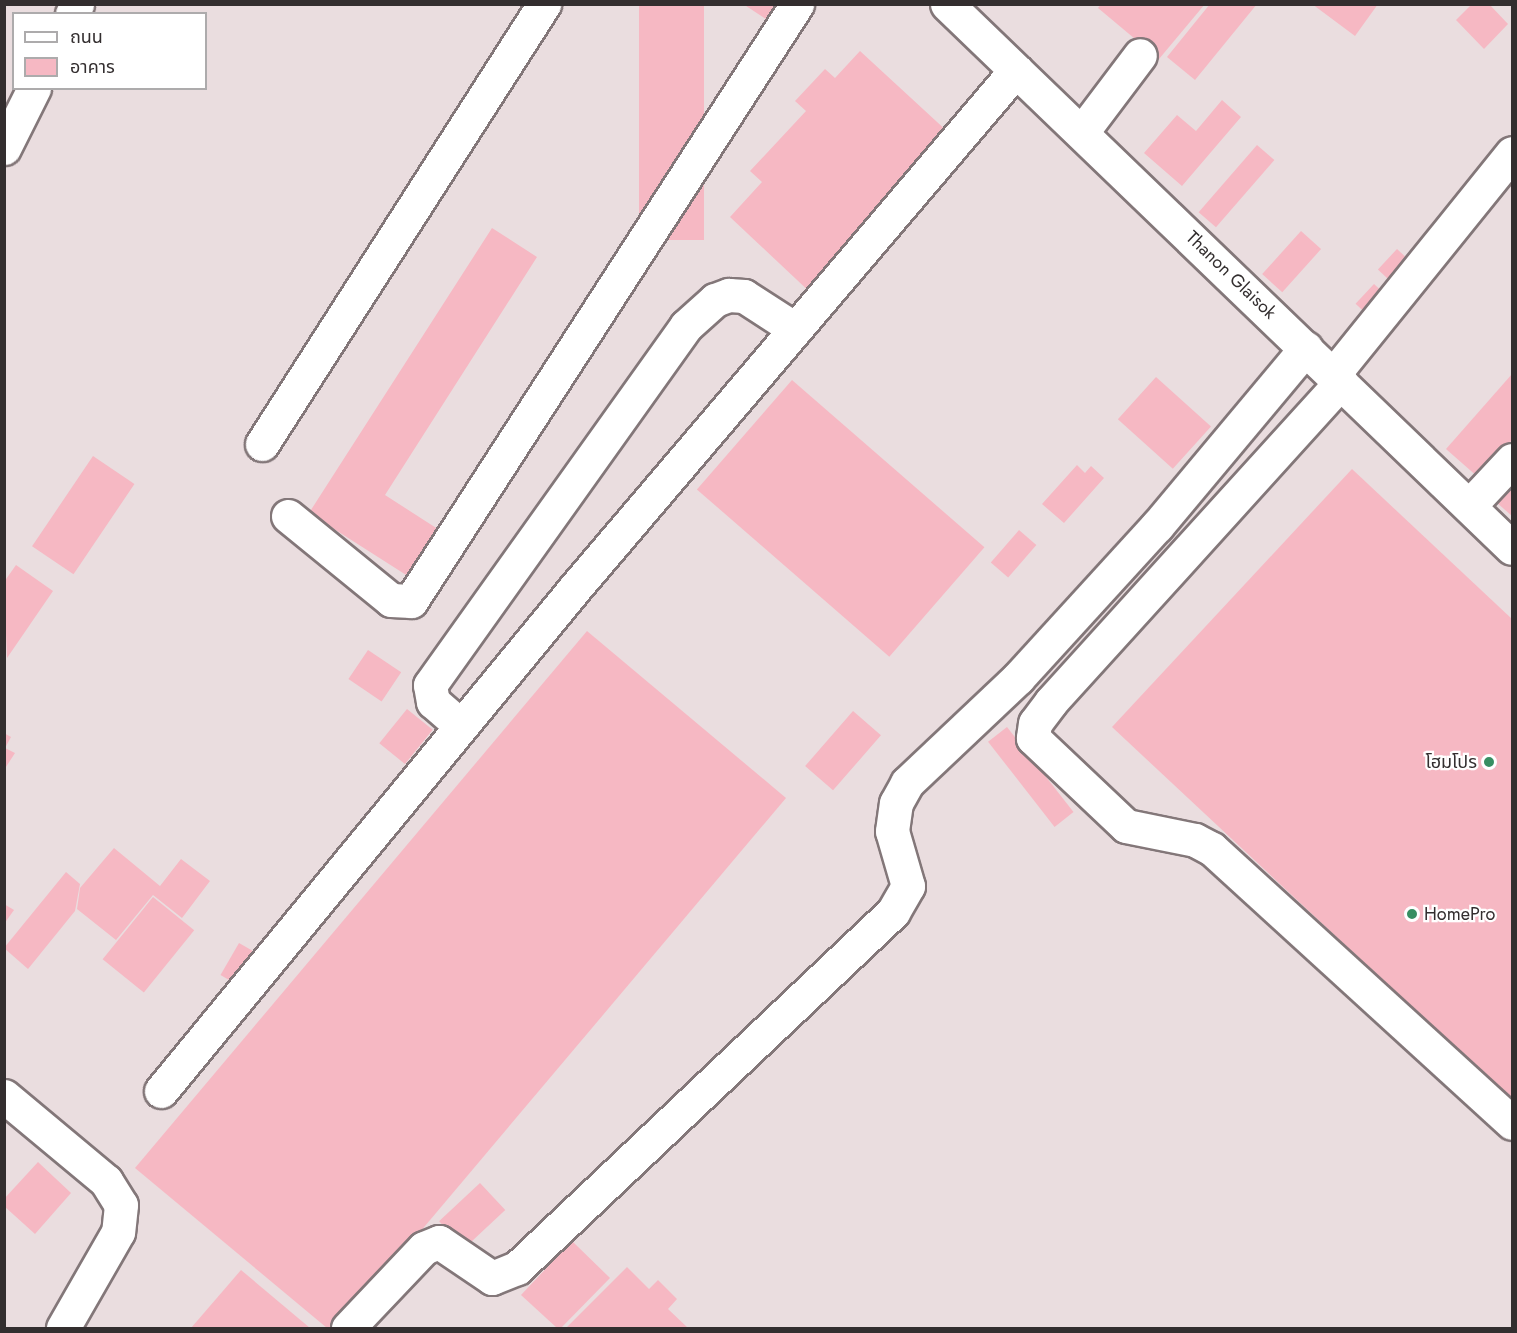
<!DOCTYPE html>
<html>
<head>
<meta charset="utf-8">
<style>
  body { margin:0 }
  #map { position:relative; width:1517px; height:1333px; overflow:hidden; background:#eadddf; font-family:Jost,"Noto Sans Thai",sans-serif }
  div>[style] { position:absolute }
  .building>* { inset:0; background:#f6b8c3; transform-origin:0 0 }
  .roads { filter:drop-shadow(2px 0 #837779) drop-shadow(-2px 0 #837779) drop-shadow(0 2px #837779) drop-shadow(0 -2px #837779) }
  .minor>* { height:33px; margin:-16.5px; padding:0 16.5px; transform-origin:16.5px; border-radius:16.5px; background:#fff }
  .dots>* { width:16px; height:16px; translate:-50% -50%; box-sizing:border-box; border:3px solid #fff; border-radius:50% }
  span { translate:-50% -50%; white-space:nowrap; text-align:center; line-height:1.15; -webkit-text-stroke:4.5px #fff; paint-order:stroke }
  .street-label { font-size:18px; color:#332e2f }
  .poi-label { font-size:18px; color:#332e2f }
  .right { translate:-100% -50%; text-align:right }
  .left { translate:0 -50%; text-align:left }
  .frame { position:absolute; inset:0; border:6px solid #332e2f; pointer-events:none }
  .legend { position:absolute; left:12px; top:12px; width:195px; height:78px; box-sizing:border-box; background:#fff; border:2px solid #adabac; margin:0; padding:8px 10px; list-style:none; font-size:18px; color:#332e2f }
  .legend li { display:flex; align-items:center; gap:12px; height:30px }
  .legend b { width:30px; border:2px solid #adabac }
</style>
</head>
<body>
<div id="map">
  <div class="building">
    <div style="left:639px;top:4px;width:65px;height:236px"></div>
    <div style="clip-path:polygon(743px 4px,775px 4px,766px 19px)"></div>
    <div style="clip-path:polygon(1101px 4px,1205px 4px,1159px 59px,1098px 8px)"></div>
    <div style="clip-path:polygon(1210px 4px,1257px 4px,1195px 80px,1167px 57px)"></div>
    <div style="clip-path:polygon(1312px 4px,1378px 4px,1355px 36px)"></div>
    <div style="clip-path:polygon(1472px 4px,1489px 4px,1508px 24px,1484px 49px,1456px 20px)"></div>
    <div style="clip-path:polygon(860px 51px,949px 133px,813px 295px,730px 217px,762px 182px,750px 171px,806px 111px,795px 101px,825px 69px,835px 78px)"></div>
    <div style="clip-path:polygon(1222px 100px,1241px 117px,1182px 186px,1144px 153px,1177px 115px,1196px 131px)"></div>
    <div style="left:1257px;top:145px;width:23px;height:89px;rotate:41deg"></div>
    <div style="clip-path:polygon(492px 228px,537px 257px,385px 495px,444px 533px,414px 580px,309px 513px)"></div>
    <div style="left:1301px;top:231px;width:27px;height:58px;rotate:42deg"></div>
    <div style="left:1397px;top:249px;width:22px;height:28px;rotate:43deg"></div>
    <div style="left:1374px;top:284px;width:18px;height:27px;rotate:43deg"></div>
    <div style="clip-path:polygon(1512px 374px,1512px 440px,1479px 478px,1446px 449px)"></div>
    <div style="left:1156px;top:377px;width:74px;height:57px;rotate:42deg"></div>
    <div style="left:792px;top:380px;width:255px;height:145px;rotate:41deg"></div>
    <div style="left:93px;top:456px;width:50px;height:109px;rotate:34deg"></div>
    <div style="clip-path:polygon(1077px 465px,1085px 473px,1091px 466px,1104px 478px,1064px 523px,1042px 504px)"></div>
    <div style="clip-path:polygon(1352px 469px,1512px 619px,1512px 1101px,1112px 727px)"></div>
    <div style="clip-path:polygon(1512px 483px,1512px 516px,1496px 502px)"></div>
    <div style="left:1019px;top:530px;width:23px;height:43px;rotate:41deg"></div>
    <div style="clip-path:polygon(16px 565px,53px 591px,7px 658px,4px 582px)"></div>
    <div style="clip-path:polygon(587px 631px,786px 798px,339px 1328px,327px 1328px,135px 1168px)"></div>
    <div style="left:368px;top:650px;width:40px;height:35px;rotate:34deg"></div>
    <div style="left:407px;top:709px;width:33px;height:44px;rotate:39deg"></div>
    <div style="left:853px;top:711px;width:37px;height:73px;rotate:41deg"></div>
    <div style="left:1007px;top:727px;width:108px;height:24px;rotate:52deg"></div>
    <div style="clip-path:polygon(4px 733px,11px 737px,5px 748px,15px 753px,4px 770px)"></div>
    <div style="clip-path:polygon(114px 848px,160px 886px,181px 859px,210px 881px,182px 918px,153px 895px,116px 940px,77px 909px,80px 888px)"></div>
    <div style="clip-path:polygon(66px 872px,80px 884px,75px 911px,28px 969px,4px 948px)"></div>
    <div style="left:153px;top:897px;width:53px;height:80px;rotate:39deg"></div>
    <div style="clip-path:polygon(4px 904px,14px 910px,4px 924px)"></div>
    <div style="left:239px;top:943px;width:22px;height:37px;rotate:30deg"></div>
    <div style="clip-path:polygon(38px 1162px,71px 1193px,35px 1234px,4px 1206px,4px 1199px)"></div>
    <div style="left:480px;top:1183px;width:37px;height:56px;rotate:47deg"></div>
    <div style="clip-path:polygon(572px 1241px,610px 1278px,561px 1328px,557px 1328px,521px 1295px)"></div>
    <div style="clip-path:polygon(627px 1267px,649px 1289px,658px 1280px,677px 1299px,668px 1309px,688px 1328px,566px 1328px)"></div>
    <div style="clip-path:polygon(241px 1270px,310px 1328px,191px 1328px)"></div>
  </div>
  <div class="roads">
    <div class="minor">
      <div style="left:947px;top:4px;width:784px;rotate:43.92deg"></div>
      <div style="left:72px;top:14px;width:11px;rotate:-63deg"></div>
      <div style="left:1082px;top:132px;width:96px;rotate:-53deg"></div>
      <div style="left:4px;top:148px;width:67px;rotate:-63.4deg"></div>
      <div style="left:1333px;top:375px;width:285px;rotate:-51.1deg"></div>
      <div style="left:1341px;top:382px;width:432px;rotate:132.2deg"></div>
      <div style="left:1051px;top:702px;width:26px;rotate:127deg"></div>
      <div style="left:1035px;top:723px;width:15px;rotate:98deg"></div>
      <div style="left:1033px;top:738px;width:128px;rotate:43.4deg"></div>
      <div style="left:1126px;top:826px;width:70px;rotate:11.5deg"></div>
      <div style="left:1195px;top:840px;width:19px;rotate:28deg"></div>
      <div style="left:1212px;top:849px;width:406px;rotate:42.4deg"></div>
      <div style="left:262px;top:444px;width:523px;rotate:-57.34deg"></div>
      <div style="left:1469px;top:506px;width:63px;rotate:-46.9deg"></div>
      <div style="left:288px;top:516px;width:133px;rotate:39.2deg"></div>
      <div style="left:391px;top:600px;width:20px;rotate:3deg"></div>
      <div style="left:411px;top:601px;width:711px;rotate:-57.11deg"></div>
      <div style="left:461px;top:726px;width:37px;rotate:-139deg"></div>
      <div style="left:433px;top:702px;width:17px;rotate:-100deg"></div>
      <div style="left:430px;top:685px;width:441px;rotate:-54.5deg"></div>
      <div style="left:686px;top:326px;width:39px;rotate:-42deg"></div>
      <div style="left:715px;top:300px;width:15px;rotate:-20deg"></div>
      <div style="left:729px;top:295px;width:15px;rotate:4deg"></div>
      <div style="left:744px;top:296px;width:61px;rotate:32.9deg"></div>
      <div style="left:161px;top:1091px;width:651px;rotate:-50.54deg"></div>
      <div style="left:575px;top:588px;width:680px;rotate:-49.59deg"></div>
      <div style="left:4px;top:1096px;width:133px;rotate:39.8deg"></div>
      <div style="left:106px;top:1181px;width:28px;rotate:58deg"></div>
      <div style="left:121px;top:1205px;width:27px;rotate:96deg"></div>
      <div style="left:118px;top:1232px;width:111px;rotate:119.8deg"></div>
      <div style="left:348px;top:1328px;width:110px;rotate:-46.5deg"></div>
      <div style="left:424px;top:1248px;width:16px;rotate:-22deg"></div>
      <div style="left:439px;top:1242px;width:64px;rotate:34.2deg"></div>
      <div style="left:492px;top:1278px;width:27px;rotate:-22deg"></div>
      <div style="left:517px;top:1268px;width:518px;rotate:-43.43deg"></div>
      <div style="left:893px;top:912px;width:30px;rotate:-60deg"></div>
      <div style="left:908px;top:886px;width:57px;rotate:-106.2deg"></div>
      <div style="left:892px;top:831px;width:28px;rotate:-82deg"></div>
      <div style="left:896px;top:803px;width:23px;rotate:-61deg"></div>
      <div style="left:907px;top:783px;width:153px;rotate:-43.4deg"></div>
      <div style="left:1018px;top:678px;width:206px;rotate:-47.6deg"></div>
      <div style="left:1157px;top:526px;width:232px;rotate:-50.1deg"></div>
    </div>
  </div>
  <div class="dots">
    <div style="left:1489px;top:762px;background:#388e62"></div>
    <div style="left:1412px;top:914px;background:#388e62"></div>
  </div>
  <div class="street-label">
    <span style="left:1231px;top:275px;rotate:44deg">Thanon Glaisok</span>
  </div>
  <div class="poi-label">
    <span class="right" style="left:1477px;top:762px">โฮมโปร</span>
    <span class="left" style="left:1424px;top:914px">HomePro</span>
  </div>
  <div class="frame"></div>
  <ul class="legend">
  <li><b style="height:8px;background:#fff"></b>ถนน</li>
  <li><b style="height:16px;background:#f6b8c3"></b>อาคาร</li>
  </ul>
</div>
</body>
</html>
